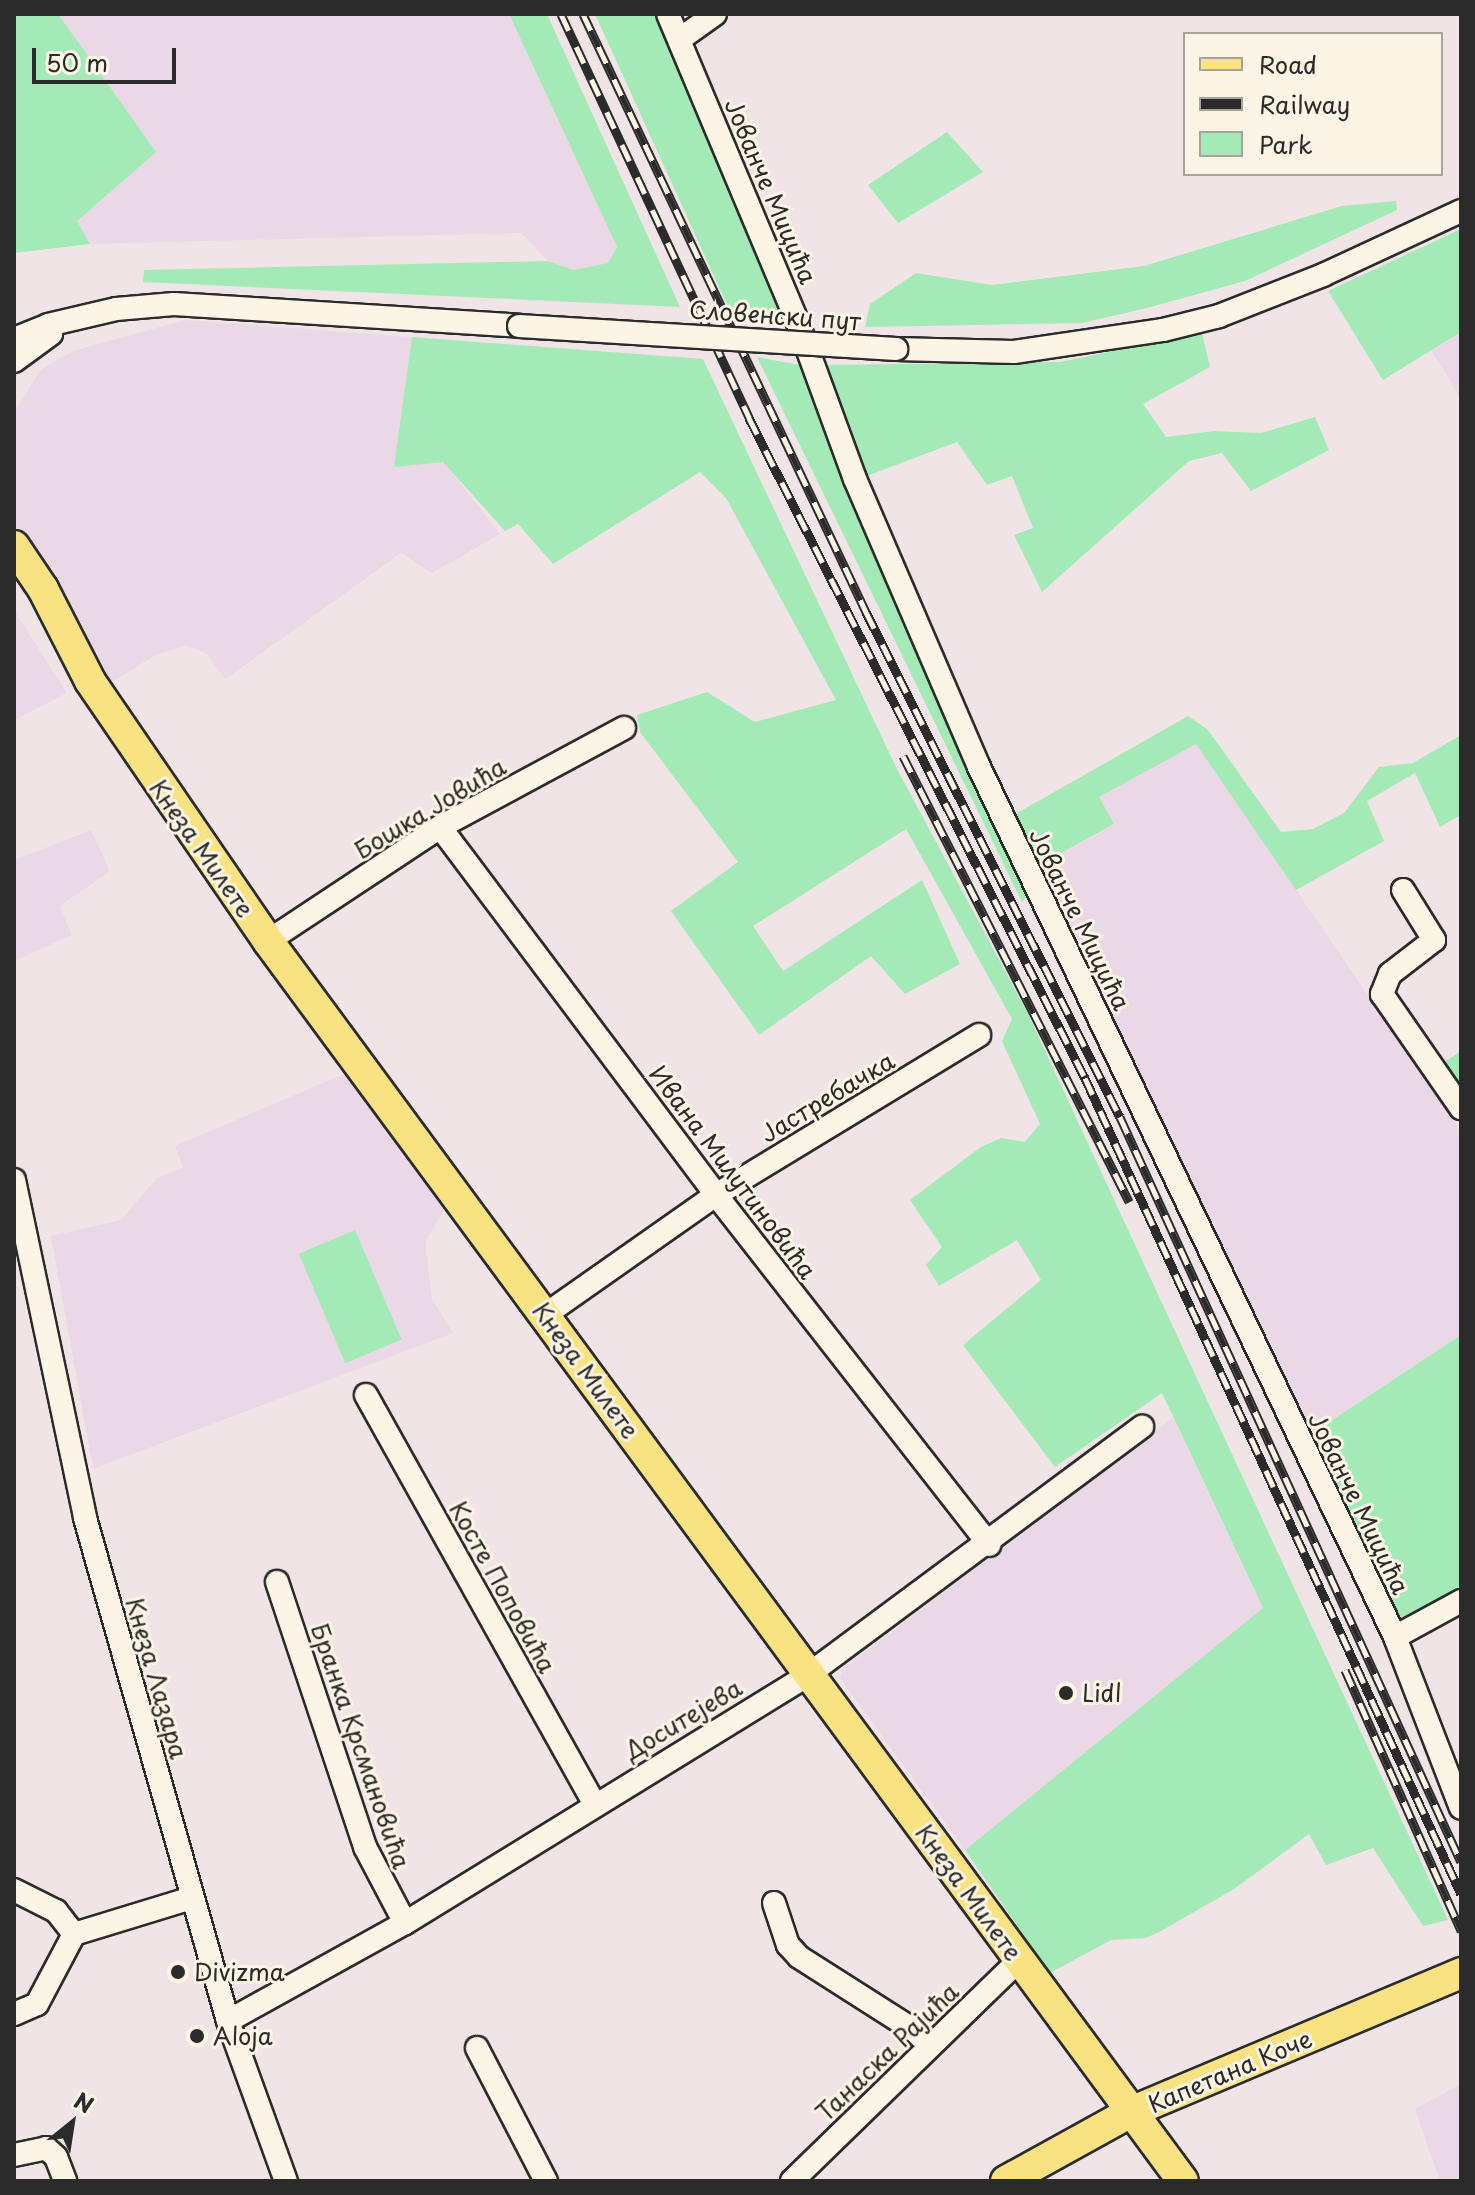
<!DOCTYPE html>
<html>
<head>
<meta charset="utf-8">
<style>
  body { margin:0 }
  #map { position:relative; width:1475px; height:2195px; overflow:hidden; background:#f1e4e6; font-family:"Playpen Sans",sans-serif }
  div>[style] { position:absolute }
  .built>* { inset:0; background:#ead8e7 }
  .green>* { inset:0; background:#a3eab7; transform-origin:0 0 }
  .roads { filter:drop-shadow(2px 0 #2b2b2b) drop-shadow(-2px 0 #2b2b2b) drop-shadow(0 2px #2b2b2b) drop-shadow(0 -2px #2b2b2b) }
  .minor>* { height:22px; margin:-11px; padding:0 11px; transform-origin:11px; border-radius:11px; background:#fcf5e5 }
  .major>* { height:30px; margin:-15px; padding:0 15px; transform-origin:15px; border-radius:15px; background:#f8e281 }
  .rail>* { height:9px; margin-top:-4.5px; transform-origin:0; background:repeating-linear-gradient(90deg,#fcf5e5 0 18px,#2b2b2b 0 36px); box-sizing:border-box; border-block:2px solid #2b2b2b }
  .bridges { filter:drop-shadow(2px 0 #2b2b2b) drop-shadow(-2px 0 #2b2b2b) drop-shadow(0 2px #2b2b2b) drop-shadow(0 -2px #2b2b2b) }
  .minor-bridge>* { height:22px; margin:-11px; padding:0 11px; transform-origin:11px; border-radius:11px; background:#fcf5e5 }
  .dots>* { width:22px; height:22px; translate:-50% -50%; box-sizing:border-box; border:4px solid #fcf5e5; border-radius:50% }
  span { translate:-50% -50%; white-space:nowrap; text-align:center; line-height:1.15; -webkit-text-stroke:6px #fcf5e5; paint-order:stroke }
  .street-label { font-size:24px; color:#2b2b2b }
  .poi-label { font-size:24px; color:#2b2b2b }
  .left { translate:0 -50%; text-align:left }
  .frame { position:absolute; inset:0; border:16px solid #2b2b2b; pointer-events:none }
  .legend { position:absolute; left:1183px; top:32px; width:260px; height:144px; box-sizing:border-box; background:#fcf5e5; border:2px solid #a8a49b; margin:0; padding:10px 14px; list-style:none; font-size:24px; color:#2b2b2b }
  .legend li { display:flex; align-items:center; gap:16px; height:40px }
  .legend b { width:40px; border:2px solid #a8a49b }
  .north { position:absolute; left:32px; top:2083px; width:80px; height:80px; -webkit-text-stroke:6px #fcf5e5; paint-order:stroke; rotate:30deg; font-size:22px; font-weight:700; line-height:32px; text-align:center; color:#2b2b2b }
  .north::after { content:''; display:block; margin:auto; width:28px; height:36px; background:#2b2b2b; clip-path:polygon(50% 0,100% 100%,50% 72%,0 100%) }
  .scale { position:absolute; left:32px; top:48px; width:144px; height:36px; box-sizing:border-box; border:4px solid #2b2b2b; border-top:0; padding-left:10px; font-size:24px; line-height:28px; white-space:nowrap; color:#2b2b2b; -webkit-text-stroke:6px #fcf5e5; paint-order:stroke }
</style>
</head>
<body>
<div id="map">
  <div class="built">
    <div style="clip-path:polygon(58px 14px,509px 14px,617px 247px,608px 263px,573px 270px,548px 261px,521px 233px,90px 244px,77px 221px)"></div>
    <div style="clip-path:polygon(185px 320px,412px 337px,395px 466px,443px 461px,500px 534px,432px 573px,401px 553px,225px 679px,207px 654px,186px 645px,154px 656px,109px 684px,14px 523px,14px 413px,40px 370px,73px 351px)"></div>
    <div style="clip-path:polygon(1461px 332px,1461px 399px,1432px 351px)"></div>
    <div style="clip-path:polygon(14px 610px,67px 693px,14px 720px)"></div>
    <div style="clip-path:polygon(1196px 743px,1461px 1132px,1461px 1335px,1311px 1434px,1034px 868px,1114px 825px,1098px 797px)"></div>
    <div style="clip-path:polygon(91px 830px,110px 871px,60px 906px,72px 935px,14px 961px,14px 860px)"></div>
    <div style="clip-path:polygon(344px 1074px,444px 1210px,425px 1242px,432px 1299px,453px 1333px,93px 1469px,51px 1236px,121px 1220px,157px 1178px,183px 1167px,175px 1146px)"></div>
    <div style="clip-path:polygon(1173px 1418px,1263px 1609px,965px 1850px,840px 1678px,843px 1669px)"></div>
    <div style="clip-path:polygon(1461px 2084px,1461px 2181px,1440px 2181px,1415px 2109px)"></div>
  </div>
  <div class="green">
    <div style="clip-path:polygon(14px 14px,58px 14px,156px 152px,77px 221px,90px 244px,14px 253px)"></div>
    <div style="clip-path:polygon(509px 14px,547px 14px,680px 307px,143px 282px,144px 270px,548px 261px,573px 270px,608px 263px,617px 247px)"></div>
    <div style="clip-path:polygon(595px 14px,656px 14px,786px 317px,733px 318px)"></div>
    <div style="clip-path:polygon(947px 132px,983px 172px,898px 223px,868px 185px)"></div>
    <div style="clip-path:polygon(1396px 201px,1397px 210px,1245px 281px,1147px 308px,1082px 323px,865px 327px,870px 304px,916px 273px,992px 285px,1144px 266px,1342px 206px)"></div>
    <div style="clip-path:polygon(1461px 229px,1461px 332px,1383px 380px,1328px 291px)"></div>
    <div style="clip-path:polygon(1202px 333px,1210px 367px,1143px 404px,1166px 437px,1214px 431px,1261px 433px,1315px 417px,1329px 450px,1251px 491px,1222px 453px,1189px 461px,1042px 592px,1014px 535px,1033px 528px,1012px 476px,987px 485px,957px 442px,864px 477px,826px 365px,1060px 362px)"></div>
    <div style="clip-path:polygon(412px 337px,703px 359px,896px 767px,1028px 1014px,1448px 1920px,1423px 1926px,1373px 1848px,1326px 1865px,1309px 1834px,1234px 1889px,1161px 1931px,1146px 1938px,1111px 1940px,1050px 1973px,965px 1850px,1263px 1608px,1162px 1393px,1055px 1467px,963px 1345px,1041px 1280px,1017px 1240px,939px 1286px,926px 1265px,942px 1247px,910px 1200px,981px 1147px,1001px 1138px,1025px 1142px,1040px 1124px,1002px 1041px,1012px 1019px,906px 829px,753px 926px,783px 971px,922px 880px,960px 964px,905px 994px,871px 956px,759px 1035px,671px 911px,738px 862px,640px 732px,637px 715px,707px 692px,755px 722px,836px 700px,726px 498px,700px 472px,553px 564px,518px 524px,505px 531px,443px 462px,394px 467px)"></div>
    <div style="clip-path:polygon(757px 357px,800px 365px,1028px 894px,1022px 902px)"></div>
    <div style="clip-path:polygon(1188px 716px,1208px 730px,1281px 832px,1313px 829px,1344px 813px,1379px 767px,1413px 763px,1461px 735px,1461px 815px,1440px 827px,1415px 773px,1367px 801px,1384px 841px,1296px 890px,1196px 744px,1099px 797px,1114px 824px,1034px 868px,1014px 815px)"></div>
    <div style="clip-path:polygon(1461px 1051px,1461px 1091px,1441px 1064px)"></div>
    <div style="left:355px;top:1230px;width:119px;height:61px;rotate:67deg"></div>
    <div style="clip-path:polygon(1461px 1335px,1461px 1587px,1399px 1619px,1311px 1434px)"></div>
  </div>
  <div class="roads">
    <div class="minor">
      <div style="left:668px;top:14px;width:338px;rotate:67.2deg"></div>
      <div style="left:799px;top:326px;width:163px;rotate:69.9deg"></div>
      <div style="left:855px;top:479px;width:314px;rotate:66.7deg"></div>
      <div style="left:979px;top:767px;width:964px;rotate:64.44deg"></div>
      <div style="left:1395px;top:1637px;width:183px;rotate:68.9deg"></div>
      <div style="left:680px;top:39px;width:43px;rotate:-35.5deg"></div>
      <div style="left:14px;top:339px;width:37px;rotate:-22deg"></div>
      <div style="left:48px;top:325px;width:70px;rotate:-13.2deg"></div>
      <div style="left:116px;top:309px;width:58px;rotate:-4.9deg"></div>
      <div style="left:174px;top:304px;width:346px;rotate:3.6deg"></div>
      <div style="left:896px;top:349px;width:118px;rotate:1.5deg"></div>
      <div style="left:1014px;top:352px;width:151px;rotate:-8.4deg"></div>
      <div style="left:1163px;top:330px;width:58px;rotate:-14deg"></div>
      <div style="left:1219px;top:316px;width:112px;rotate:-21.5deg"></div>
      <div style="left:1323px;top:275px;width:152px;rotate:-24.9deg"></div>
      <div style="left:14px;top:361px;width:46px;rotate:-36.1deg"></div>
      <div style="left:440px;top:827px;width:460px;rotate:53.1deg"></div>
      <div style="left:716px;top:1195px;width:444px;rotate:52deg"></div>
      <div style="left:1403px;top:890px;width:59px;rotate:58.2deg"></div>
      <div style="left:1434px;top:940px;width:56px;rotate:142.3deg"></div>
      <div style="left:1390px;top:974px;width:22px;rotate:112deg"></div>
      <div style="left:1382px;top:994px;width:139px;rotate:55.3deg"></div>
      <div style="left:268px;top:941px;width:206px;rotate:-33.5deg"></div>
      <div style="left:440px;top:827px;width:209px;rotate:-28.3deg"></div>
      <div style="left:14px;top:1180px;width:345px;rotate:78.1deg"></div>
      <div style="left:85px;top:1518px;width:523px;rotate:74.13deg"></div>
      <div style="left:228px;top:2021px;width:170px;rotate:70.1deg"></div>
      <div style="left:545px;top:1315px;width:209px;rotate:-35.1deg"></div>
      <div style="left:716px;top:1195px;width:308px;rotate:-31.3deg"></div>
      <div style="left:366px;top:1395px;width:467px;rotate:60.8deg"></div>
      <div style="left:277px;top:1582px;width:279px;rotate:71.6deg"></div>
      <div style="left:365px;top:1847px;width:86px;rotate:62.2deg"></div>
      <div style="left:1395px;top:1637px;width:75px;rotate:-28.6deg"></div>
      <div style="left:14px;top:1890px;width:47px;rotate:26.6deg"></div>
      <div style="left:56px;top:1911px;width:29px;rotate:52deg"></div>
      <div style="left:74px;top:1934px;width:123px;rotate:-17deg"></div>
      <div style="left:774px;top:1903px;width:44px;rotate:71.6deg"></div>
      <div style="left:788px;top:1945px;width:16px;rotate:47deg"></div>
      <div style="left:799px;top:1957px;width:138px;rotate:32.5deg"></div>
      <div style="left:915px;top:2031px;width:21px;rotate:45deg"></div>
      <div style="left:14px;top:2014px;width:25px;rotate:-23deg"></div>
      <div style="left:37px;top:2004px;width:79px;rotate:-62.1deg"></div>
      <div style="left:228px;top:2021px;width:202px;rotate:-29deg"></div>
      <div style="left:405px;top:1923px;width:475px;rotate:-31.6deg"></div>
      <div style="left:809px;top:1674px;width:415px;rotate:-36.6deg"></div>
      <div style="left:477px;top:2048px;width:150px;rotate:62.6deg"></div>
      <div style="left:14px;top:2155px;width:33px;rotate:-12deg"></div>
      <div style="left:46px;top:2148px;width:13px;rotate:42deg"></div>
      <div style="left:56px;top:2157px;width:26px;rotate:69deg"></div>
      <div style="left:792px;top:2181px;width:315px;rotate:-44.2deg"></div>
    </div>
    <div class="major">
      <div style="left:14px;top:546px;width:52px;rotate:56deg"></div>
      <div style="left:43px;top:589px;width:103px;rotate:62.9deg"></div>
      <div style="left:90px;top:681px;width:315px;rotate:55.6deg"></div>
      <div style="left:268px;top:941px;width:1541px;rotate:53.58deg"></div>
      <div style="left:1006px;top:2181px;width:145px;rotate:-28.9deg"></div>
      <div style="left:1133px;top:2111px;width:356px;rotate:-22.8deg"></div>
    </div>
  </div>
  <div class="rail">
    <div style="left:561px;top:14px;width:446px;rotate:65deg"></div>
    <div style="left:749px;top:418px;width:741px;rotate:63.02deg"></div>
    <div style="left:1085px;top:1078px;width:898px;rotate:65.26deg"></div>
    <div style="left:583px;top:14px;width:662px;rotate:64.67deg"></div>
    <div style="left:866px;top:612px;width:565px;rotate:63.3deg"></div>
    <div style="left:1120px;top:1117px;width:819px;rotate:65.41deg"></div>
    <div style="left:903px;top:756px;width:500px;rotate:63.1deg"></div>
    <div style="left:1345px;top:1670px;width:286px;rotate:66deg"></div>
  </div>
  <div class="bridges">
    <div class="minor-bridge">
      <div style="left:519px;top:326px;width:378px;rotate:3.5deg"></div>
    </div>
  </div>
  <div class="dots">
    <div style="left:1066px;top:1693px;background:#2b2b2b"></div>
    <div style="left:178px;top:1972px;background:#2b2b2b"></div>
    <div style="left:197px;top:2036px;background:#2b2b2b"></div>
  </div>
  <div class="street-label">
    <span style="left:771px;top:191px;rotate:67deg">Јованче Мицића</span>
    <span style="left:775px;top:315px;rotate:4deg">Словенски пут</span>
    <span style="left:430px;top:808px;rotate:-31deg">Бошка Јовића</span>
    <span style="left:202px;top:848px;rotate:55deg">Кнеза Милете</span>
    <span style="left:1080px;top:919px;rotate:64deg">Јованче Мицића</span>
    <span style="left:827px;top:1097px;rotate:-31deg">Јастребачка</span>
    <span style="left:733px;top:1172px;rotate:53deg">Ивана Милутиновића</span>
    <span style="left:586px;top:1370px;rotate:54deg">Кнеза Милете</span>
    <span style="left:1359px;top:1503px;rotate:64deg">Јованче Мицића</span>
    <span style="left:503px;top:1587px;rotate:61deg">Косте Поповића</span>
    <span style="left:157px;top:1678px;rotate:74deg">Кнеза Лазара</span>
    <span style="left:683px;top:1719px;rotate:-31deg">Доситејева</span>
    <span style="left:361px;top:1746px;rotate:71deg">Бранка Крсмановића</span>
    <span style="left:969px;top:1892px;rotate:54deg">Кнеза Милете</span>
    <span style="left:887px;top:2052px;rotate:-44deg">Танаска Рајића</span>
    <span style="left:1230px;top:2071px;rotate:-23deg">Капетана Коче</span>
  </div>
  <div class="poi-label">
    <span class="left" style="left:1082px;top:1693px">Lidl</span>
    <span class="left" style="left:194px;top:1972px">Divizma</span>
    <span class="left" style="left:213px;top:2036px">Aloja</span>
  </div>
  <div class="frame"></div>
  <ul class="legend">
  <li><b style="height:10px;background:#f8e281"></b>Road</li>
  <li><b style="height:10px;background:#2b2b2b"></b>Railway</li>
  <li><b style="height:22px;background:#a3eab7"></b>Park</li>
  </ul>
  <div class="north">N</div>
  <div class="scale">50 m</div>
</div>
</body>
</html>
